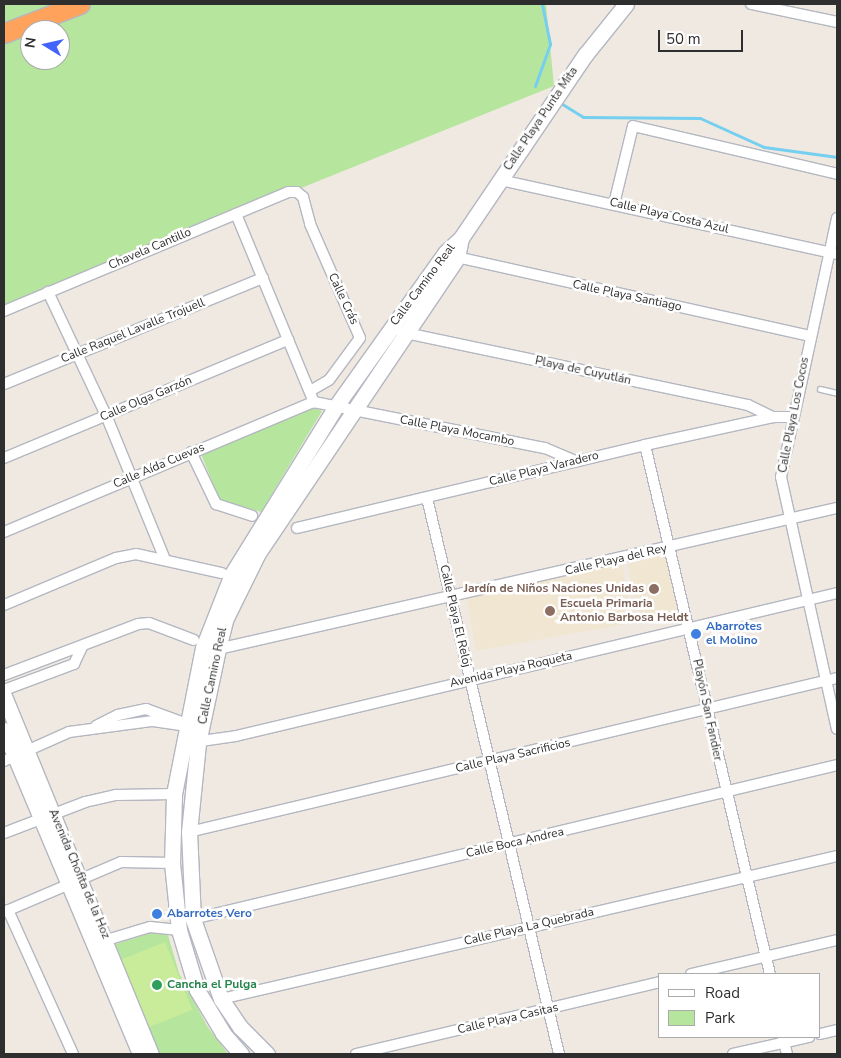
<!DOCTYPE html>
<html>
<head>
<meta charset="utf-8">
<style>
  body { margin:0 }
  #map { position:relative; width:841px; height:1058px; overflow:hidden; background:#efe9e1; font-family:"Nunito Sans",sans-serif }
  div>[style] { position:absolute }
  .education>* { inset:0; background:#f0e6d1; transform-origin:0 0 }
  .green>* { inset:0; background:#b6e59e }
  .pitch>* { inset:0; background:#c9ec9a; transform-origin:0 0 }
  .stream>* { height:3px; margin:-1.5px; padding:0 1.5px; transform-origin:1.5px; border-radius:1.5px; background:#75cff0 }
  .roads { filter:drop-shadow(1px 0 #b4b7c1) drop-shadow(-1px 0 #b4b7c1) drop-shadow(0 1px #b4b7c1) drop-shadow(0 -1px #b4b7c1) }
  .lane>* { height:5px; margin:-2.5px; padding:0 2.5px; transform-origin:2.5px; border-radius:2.5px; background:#fff }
  .street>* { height:10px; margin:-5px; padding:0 5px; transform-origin:5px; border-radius:5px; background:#fff }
  .secondary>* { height:15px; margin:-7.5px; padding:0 7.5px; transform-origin:7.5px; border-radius:7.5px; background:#fff }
  .highway>* { height:19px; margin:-9.5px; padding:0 9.5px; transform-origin:9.5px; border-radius:9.5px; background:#ffa35c }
  .dots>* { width:14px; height:14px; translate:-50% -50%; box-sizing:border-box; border:2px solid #fff; border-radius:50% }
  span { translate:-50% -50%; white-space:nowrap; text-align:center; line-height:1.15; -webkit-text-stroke:5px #fff; paint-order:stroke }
  .street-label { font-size:12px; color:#2e2e2e }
  .education-label { font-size:12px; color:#785e54; font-weight:700 }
  .right { translate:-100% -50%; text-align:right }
  .left { translate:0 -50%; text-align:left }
  .shop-label { font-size:12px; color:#366cbe; font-weight:700 }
  .leisure-label { font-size:12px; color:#27864d; font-weight:700 }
  .frame { position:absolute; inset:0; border:5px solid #2e2e2e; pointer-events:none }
  .legend { position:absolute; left:658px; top:973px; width:162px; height:65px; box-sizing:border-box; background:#fff; border:1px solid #ababab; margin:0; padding:6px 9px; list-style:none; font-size:15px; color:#2e2e2e }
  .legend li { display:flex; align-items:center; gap:10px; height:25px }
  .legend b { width:25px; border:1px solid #ababab }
  .north { position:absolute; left:20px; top:20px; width:50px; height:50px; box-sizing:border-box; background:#fff; border:1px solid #ababab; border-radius:50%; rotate:279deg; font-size:14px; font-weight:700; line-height:20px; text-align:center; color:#2e2e2e }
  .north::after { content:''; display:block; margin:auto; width:18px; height:22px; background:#4264fb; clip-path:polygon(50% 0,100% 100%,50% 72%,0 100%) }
  .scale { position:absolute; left:658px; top:30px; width:85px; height:22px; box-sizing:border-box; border:2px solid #2e2e2e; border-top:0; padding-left:6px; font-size:15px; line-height:18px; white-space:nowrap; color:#2e2e2e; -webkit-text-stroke:4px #fff; paint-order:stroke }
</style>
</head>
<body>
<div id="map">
  <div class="education">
    <div style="left:668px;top:554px;width:62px;height:42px;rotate:76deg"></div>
    <div style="left:622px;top:563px;width:61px;height:159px;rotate:80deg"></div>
  </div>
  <div class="green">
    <div style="clip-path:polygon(evenodd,4px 4px,546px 4px,554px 86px,4px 308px,4px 4px,30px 30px,60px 30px,60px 60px,30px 60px,30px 30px)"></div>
    <div style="clip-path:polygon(312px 407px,322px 411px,261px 512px,219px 499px,201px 454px)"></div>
    <div style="clip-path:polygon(166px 928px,179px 973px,207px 1026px,228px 1054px,158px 1054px,113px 945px)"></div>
  </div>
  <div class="pitch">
    <div style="left:165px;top:942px;width:73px;height:47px;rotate:68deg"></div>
  </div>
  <div class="stream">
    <div style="left:535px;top:86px;width:45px;rotate:-70.3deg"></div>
    <div style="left:550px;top:44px;width:41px;rotate:-101.3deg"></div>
    <div style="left:559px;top:102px;width:28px;rotate:32deg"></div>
    <div style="left:583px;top:117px;width:117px;rotate:0.5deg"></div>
    <div style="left:700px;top:118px;width:70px;rotate:24.4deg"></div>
    <div style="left:764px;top:147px;width:74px;rotate:7.8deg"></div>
  </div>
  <div class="roads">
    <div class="lane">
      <div style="left:820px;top:389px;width:17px;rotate:13deg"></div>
    </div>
    <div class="street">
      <div style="left:751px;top:4px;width:88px;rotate:11.8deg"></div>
      <div style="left:500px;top:180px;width:345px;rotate:12.4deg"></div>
      <div style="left:614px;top:204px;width:80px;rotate:-76.3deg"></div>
      <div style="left:633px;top:126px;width:210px;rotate:13.2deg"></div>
      <div style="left:236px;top:214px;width:204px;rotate:67.5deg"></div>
      <div style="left:314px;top:402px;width:236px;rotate:11.3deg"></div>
      <div style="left:545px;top:448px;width:34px;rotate:23deg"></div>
      <div style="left:837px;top:218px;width:265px;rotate:102.2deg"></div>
      <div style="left:781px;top:477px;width:258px;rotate:77.5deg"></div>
      <div style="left:452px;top:256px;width:366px;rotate:12.6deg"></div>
      <div style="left:48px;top:292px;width:136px;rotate:64.8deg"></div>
      <div style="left:106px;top:415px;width:153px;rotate:67.8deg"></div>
      <div style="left:4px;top:311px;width:308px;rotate:-22.7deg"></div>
      <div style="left:288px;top:192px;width:9px"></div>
      <div style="left:297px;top:192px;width:8px;rotate:40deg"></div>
      <div style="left:303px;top:197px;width:28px;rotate:75deg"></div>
      <div style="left:310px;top:224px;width:124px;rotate:66.3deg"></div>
      <div style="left:360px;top:338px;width:52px;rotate:126.4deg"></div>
      <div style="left:329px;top:380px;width:22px;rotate:150deg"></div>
      <div style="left:401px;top:332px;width:355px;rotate:11.9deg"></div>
      <div style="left:748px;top:405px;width:28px;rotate:26deg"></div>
      <div style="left:4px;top:384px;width:280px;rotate:-22.3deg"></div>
      <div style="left:645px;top:445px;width:544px;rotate:76.71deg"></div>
      <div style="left:191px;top:452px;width:58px;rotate:64.3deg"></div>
      <div style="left:216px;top:504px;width:38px;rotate:18deg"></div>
      <div style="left:4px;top:458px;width:308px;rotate:-22.6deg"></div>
      <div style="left:427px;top:498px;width:571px;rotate:76.64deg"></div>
      <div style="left:297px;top:528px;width:358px;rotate:-13.4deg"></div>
      <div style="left:645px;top:445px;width:131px;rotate:-12.3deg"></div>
      <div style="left:773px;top:417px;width:19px"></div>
      <div style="left:4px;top:532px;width:336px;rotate:-22.8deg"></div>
      <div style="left:4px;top:605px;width:121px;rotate:-22.8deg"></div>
      <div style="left:116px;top:558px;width:20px;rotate:-11deg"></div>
      <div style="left:136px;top:554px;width:88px;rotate:12.5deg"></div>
      <div style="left:218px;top:649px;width:635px;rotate:-12.83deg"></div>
      <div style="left:4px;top:675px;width:143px;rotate:-20.8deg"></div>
      <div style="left:138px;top:624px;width:11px;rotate:-5deg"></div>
      <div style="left:149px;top:623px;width:48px;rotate:20.7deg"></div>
      <div style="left:4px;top:690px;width:75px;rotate:-20.4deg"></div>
      <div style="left:74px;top:664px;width:19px;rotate:-65deg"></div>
      <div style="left:96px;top:726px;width:25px;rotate:-27deg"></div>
      <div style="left:118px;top:715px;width:29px;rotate:-12deg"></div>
      <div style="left:146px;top:709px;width:37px;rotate:20deg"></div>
      <div style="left:194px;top:742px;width:42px;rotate:-8.1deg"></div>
      <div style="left:236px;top:736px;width:618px;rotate:-13.38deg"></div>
      <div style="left:4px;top:761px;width:71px;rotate:-24deg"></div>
      <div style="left:69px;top:732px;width:85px;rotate:-7.5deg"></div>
      <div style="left:153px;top:721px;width:40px;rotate:8.5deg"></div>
      <div style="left:189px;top:832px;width:666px;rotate:-13.37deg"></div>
      <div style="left:4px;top:833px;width:87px;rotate:-20.9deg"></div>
      <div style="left:85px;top:802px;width:32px;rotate:-13deg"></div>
      <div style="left:116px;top:795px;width:58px;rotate:-1deg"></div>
      <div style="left:8px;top:910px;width:158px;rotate:65.7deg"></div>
      <div style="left:4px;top:912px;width:127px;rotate:-23.1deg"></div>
      <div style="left:121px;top:862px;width:51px;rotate:1.1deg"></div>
      <div style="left:193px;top:919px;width:662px;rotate:-13.45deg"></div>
      <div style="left:100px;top:942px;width:52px;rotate:-16.7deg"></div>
      <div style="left:150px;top:927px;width:29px;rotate:6deg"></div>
      <div style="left:691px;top:974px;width:150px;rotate:-13.1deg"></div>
      <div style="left:221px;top:999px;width:632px;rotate:-13.07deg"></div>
      <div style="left:820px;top:1034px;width:17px;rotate:-13deg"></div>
      <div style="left:783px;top:1038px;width:16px;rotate:76deg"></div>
      <div style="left:356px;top:1054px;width:312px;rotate:-13.3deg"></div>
      <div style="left:733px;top:1054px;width:78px;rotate:-12.6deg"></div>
    </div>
    <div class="secondary">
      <div style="left:4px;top:696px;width:387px;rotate:67.7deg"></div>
      <div style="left:4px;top:730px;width:351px;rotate:67.2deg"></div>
      <div style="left:241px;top:1054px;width:28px;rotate:-131deg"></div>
      <div style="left:223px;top:1033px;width:50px;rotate:-121.2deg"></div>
      <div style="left:197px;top:990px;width:63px;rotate:-106.7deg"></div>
      <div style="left:179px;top:930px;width:67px;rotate:-96deg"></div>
      <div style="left:172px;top:863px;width:69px;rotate:-88.3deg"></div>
      <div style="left:174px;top:794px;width:149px;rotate:-78.8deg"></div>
      <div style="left:203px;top:648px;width:79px;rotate:-68.6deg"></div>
      <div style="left:232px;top:574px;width:198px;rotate:-58.2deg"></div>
      <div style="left:336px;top:406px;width:189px;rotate:-54.5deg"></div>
      <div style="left:446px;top:252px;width:21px;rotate:-43deg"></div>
      <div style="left:461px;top:238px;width:221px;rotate:-55.9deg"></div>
      <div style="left:585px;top:55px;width:65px;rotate:-51.2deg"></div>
      <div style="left:267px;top:1054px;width:38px;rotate:-135deg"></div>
      <div style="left:240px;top:1027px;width:34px;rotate:-124deg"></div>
      <div style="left:221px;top:999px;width:85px;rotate:-109.3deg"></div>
      <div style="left:193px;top:919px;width:87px;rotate:-92.6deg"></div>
      <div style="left:189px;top:832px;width:89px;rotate:-84.2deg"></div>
      <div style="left:198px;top:743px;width:96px;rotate:-78deg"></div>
      <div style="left:218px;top:649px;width:32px;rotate:-76deg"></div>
      <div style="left:226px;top:618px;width:72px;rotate:-63.8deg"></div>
      <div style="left:258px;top:553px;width:356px;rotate:-56deg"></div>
      <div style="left:457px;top:258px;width:20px;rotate:-79deg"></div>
    </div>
    <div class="highway">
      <div style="left:4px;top:33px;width:81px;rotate:-20.9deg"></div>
    </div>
  </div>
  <div class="dots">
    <div style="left:654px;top:589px;background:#8d6e63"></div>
    <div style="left:550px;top:611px;background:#8d6e63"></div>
    <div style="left:696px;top:634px;background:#3f7fe0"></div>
    <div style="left:157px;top:914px;background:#3f7fe0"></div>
    <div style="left:157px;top:985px;background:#2e9e5b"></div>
  </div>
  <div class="street-label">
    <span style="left:541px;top:119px;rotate:-56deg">Calle Playa Punta Mita</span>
    <span style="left:669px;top:216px;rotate:13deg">Calle Playa Costa Azul</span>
    <span style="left:150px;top:249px;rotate:-23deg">Chavela Cantillo</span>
    <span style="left:423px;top:285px;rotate:-53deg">Calle Camino Real</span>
    <span style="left:627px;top:296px;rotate:12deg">Calle Playa Santiago</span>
    <span style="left:343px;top:299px;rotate:65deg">Calle Crás</span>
    <span style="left:133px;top:331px;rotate:-22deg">Calle Raquel Lavalle Trojuell</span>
    <span style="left:583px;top:371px;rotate:12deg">Playa de Cuyutlán</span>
    <span style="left:146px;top:399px;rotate:-23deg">Calle Olga Garzón</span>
    <span style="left:794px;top:415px;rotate:-79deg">Calle Playa Los Cocos</span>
    <span style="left:457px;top:431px;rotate:11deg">Calle Playa Mocambo</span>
    <span style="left:159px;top:466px;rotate:-23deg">Calle Aída Cuevas</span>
    <span style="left:544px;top:469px;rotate:-14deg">Calle Playa Varadero</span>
    <span style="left:616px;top:560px;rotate:-13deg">Calle Playa del Rey</span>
    <span style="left:455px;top:616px;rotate:77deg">Calle Playa El Reloj</span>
    <span style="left:511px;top:670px;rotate:-13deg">Avenida Playa Roqueta</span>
    <span style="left:213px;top:676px;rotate:-78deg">Calle Camino Real</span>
    <span style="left:707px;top:710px;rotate:78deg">Playón San Fandier</span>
    <span style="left:513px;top:756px;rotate:-13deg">Calle Playa Sacrificios</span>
    <span style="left:515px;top:843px;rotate:-13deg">Calle Boca Andrea</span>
    <span style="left:79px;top:874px;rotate:67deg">Avenida Chofita de la Hoz</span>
    <span style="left:529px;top:927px;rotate:-13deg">Calle Playa La Quebrada</span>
    <span style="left:508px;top:1019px;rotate:-13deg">Calle Playa Casitas</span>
  </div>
  <div class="education-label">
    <span class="right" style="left:644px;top:589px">Jardín de Niños Naciones Unidas</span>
    <span class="left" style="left:560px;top:611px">Escuela Primaria<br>Antonio Barbosa Heldt</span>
  </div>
  <div class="shop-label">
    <span class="left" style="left:706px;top:634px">Abarrotes<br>el Molino</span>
    <span class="left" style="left:167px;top:914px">Abarrotes Vero</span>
  </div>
  <div class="leisure-label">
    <span class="left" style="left:167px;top:985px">Cancha el Pulga</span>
  </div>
  <div class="frame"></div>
  <ul class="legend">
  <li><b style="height:6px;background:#fff"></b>Road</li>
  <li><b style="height:14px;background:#b6e59e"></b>Park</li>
  </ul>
  <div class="north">N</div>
  <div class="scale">50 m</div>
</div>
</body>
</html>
